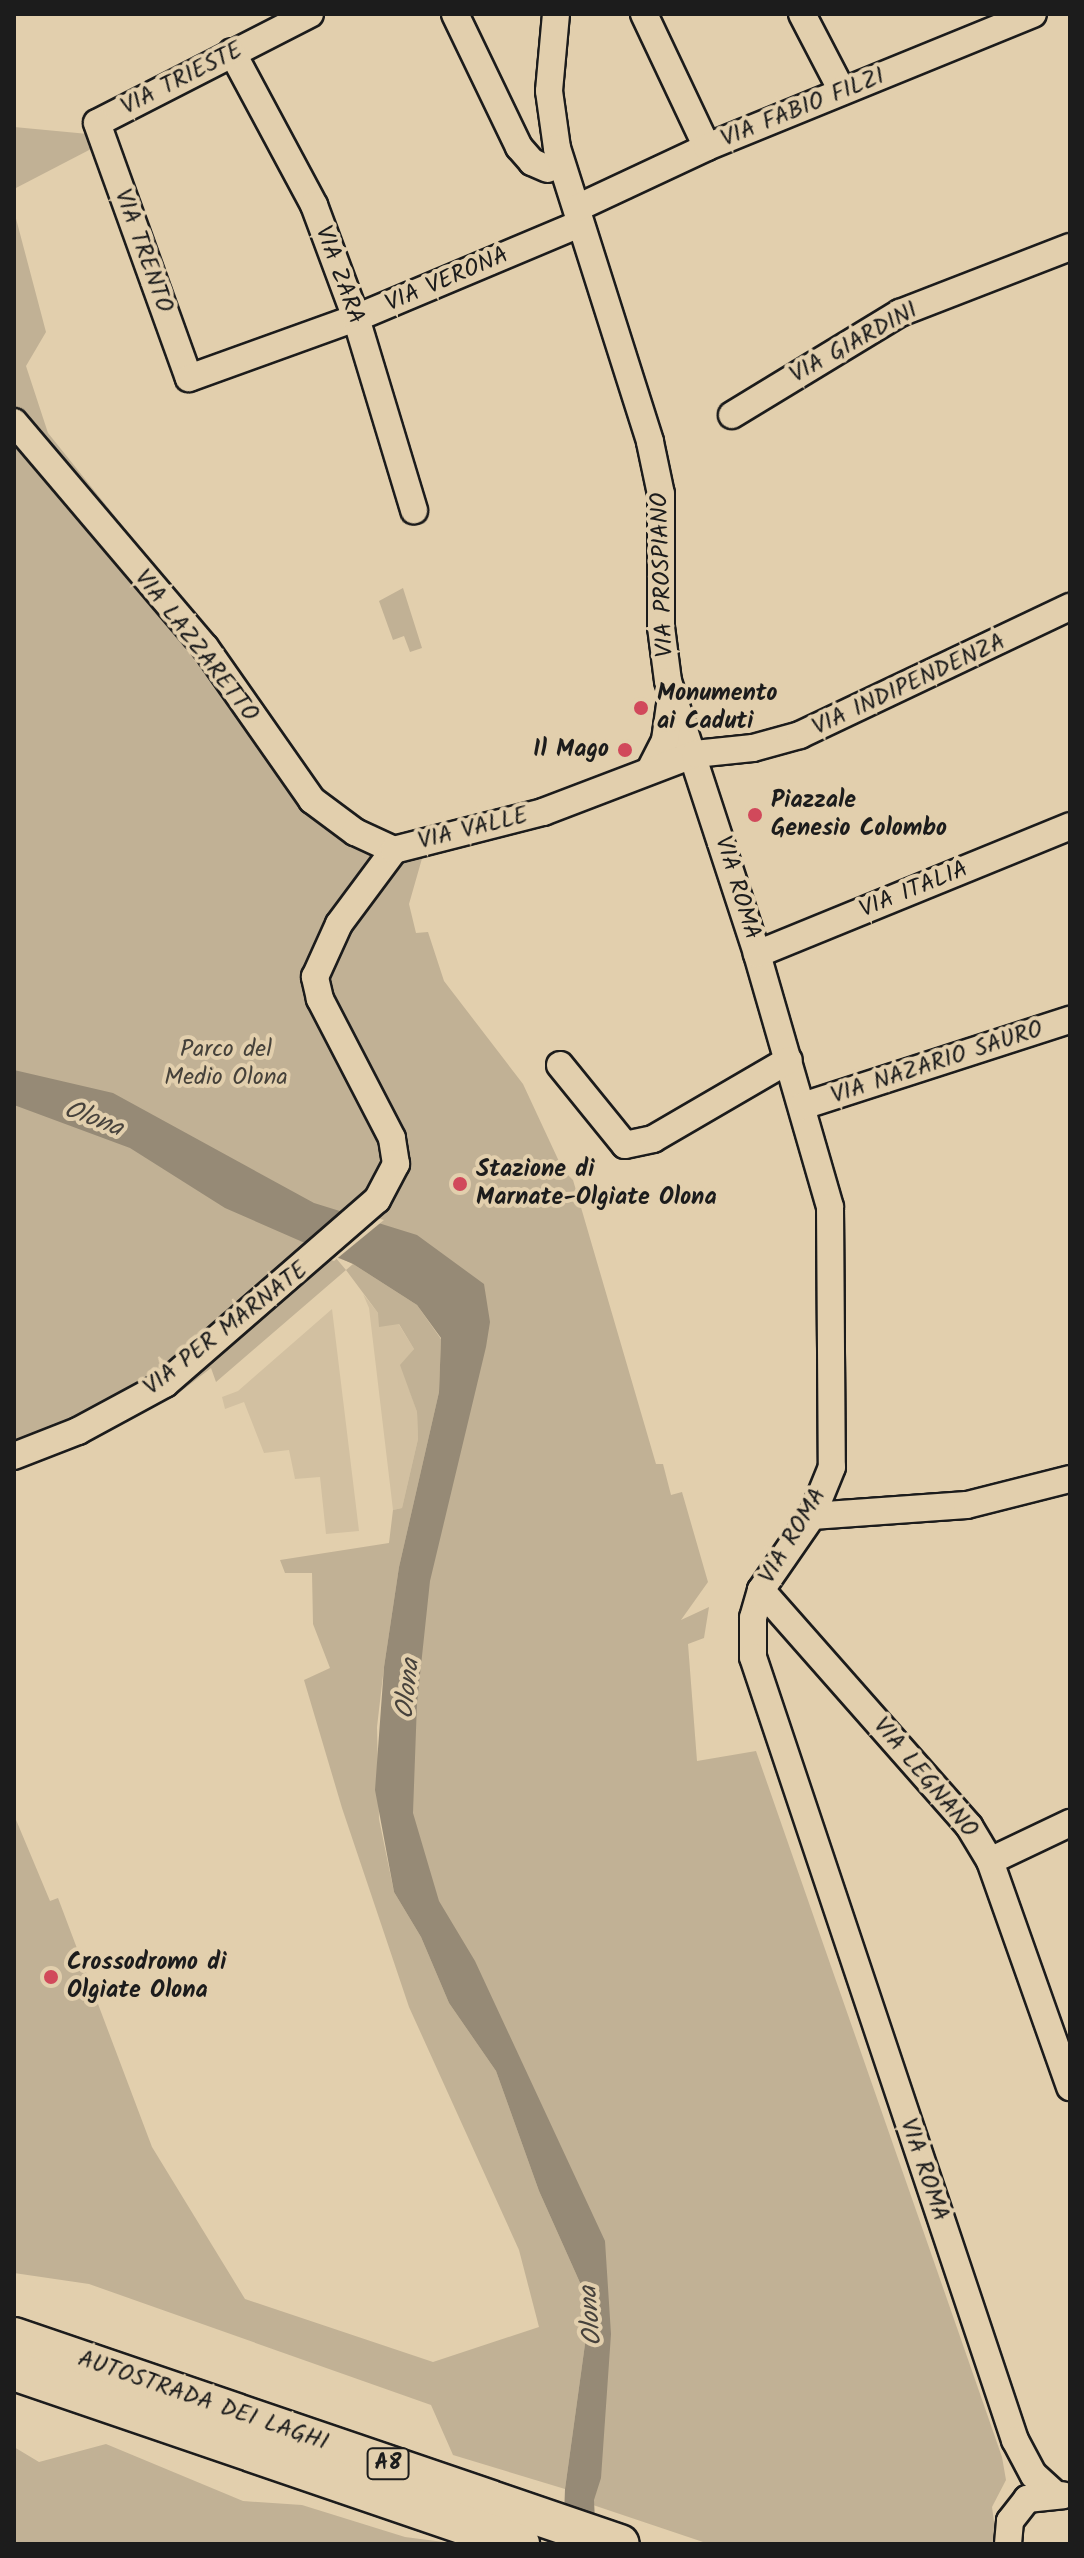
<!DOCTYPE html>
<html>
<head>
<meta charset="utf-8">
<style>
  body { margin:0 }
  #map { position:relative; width:1084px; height:2558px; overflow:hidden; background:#e2cfad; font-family:Kalam,sans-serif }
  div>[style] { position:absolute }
  .built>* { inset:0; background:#d2c0a1 }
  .green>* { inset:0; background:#c1b195 }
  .water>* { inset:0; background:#968a76 }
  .pier>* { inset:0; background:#e2cfad }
  .roads { filter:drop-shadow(2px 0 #1c1c1c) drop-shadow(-2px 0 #1c1c1c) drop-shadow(0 2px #1c1c1c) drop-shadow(0 -2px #1c1c1c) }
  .minor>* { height:26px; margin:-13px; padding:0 13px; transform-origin:13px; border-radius:13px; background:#e2cfad }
  .highway>* { height:38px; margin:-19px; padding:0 19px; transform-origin:19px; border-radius:19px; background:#e2cfad }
  .dots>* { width:22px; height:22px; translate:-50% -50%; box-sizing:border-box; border:4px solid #e2cfad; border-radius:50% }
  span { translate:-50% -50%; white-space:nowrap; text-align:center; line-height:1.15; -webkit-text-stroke:8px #e2cfad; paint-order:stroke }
  .shield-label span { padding:2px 6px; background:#e2cfad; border:2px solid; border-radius:6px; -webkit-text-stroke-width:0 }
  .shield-label { font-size:22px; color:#1c1c1c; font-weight:700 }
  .street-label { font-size:24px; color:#1c1c1c }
  .poi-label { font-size:24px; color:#1c1c1c; font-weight:700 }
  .left { translate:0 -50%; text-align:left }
  .right { translate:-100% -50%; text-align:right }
  .park-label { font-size:24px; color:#45413a }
  .water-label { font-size:26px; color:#47423c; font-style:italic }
  .frame { position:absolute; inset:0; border:16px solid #1c1c1c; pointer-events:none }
</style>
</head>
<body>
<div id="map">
  <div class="built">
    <div style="clip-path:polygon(363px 1294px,378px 1313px,398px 1323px,414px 1349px,401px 1365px,417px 1412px,418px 1439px,402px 1508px,393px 1510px,369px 1308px)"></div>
    <div style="clip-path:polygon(332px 1309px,359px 1531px,326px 1534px,320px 1477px,295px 1479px,289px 1450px,264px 1453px,244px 1402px,225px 1409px,222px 1397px,238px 1391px)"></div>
  </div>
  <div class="green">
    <div style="clip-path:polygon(14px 127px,88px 134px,91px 149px,14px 189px)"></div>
    <div style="clip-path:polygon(14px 211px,46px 332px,26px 366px,48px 433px,200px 622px,324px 800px,378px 835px,425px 848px,409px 904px,416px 933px,428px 932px,444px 981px,523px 1084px,563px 1170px,573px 1180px,656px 1464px,663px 1464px,671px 1495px,682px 1492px,708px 1582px,681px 1620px,709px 1607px,704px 1638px,688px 1644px,697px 1761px,756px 1751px,1002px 2457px,1006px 2480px,992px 2507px,997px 2544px,709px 2544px,593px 2505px,600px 2300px,405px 1868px,408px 1690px,475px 1305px,335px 1257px,346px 1270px,353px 1264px,417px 1305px,441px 1339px,439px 1392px,399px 1567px,384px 1667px,377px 1727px,379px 1819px,394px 1892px,421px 1937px,449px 2003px,496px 2071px,539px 2191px,581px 2285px,585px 2344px,565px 2489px,453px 2455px,431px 2405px,89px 2284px,14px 2273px,14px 1815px,50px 1901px,58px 1898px,152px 2147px,245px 2299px,433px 2362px,539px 2327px,519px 2250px,409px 2007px,342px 1808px,304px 1680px,330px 1668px,313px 1624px,312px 1573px,285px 1573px,280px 1560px,389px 1543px,393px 1510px,402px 1508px,418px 1439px,417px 1412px,400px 1365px,414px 1349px,399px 1324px,379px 1327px,378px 1313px,346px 1270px,216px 1382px,211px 1368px,175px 1396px,14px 1454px)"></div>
    <div style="clip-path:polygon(403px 588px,422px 648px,410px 652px,404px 636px,393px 640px,379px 601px)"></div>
    <div style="clip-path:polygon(106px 2444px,243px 2501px,302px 2505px,405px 2537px,459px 2544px,14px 2544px,14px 2447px,39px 2462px)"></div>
  </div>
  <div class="water">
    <div style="clip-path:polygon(14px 1070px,113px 1093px,314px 1203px,417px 1235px,484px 1284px,490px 1322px,486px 1347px,430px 1581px,417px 1703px,413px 1813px,439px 1901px,475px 1961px,605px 2241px,611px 2334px,601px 2478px,594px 2500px,596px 2544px,563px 2544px,565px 2489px,585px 2344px,581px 2285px,539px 2191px,496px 2071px,449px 2003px,421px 1937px,394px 1892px,375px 1790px,384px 1667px,399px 1567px,439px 1392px,441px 1338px,417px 1305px,353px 1264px,225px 1208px,130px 1148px,14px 1105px)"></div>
  </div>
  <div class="pier">
    <div style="clip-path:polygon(346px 1208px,384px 1220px,334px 1261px,300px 1248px)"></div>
  </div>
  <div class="roads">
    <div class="minor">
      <div style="left:310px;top:14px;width:239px;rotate:152.9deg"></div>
      <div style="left:97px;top:123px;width:271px;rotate:70.2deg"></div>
      <div style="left:189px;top:378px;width:177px;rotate:-19.8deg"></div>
      <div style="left:356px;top:318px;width:232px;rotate:-22.8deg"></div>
      <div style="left:455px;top:14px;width:148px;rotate:64.3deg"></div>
      <div style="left:519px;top:147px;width:20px;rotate:49deg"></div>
      <div style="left:532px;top:162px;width:17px;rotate:24deg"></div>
      <div style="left:556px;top:14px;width:77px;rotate:95.2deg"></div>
      <div style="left:549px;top:91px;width:58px;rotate:82deg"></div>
      <div style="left:557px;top:148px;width:308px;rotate:72.4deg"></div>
      <div style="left:650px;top:442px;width:53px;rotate:78.1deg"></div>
      <div style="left:661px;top:494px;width:133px;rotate:90deg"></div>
      <div style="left:661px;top:627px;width:54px;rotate:82.6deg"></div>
      <div style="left:668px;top:681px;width:287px;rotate:71.9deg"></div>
      <div style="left:757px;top:954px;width:263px;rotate:73.9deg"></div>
      <div style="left:830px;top:1207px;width:260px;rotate:89.6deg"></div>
      <div style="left:832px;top:1467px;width:53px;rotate:112.2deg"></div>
      <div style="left:812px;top:1516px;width:90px;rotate:124.6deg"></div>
      <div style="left:761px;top:1590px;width:29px;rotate:106deg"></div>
      <div style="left:753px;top:1618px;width:39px;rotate:90deg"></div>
      <div style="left:753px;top:1657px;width:826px;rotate:71.5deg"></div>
      <div style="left:1015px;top:2440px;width:40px;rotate:62deg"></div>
      <div style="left:1034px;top:2475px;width:27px;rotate:42deg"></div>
      <div style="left:644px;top:14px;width:147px;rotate:64.7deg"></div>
      <div style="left:802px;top:14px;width:87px;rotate:62.5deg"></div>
      <div style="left:232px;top:52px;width:174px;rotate:61.8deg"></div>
      <div style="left:314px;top:205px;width:121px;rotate:69.6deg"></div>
      <div style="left:356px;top:318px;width:201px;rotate:73.2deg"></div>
      <div style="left:577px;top:208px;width:144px;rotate:-25.1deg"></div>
      <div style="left:707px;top:147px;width:352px;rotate:-22.2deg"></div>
      <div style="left:732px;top:415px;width:197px;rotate:-31.3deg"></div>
      <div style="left:900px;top:313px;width:182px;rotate:-21.2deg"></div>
      <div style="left:14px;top:422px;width:295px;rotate:49.7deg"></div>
      <div style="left:205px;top:647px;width:187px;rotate:55deg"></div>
      <div style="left:312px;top:800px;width:54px;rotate:36.7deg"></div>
      <div style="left:355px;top:832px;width:43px;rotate:24.8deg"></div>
      <div style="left:650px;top:770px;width:34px;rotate:-63deg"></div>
      <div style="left:665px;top:740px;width:42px;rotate:-81.9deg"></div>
      <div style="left:757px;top:954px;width:338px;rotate:-22.2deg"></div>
      <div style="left:560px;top:1065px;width:103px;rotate:50.9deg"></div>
      <div style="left:625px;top:1145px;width:29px;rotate:-12deg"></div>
      <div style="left:653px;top:1139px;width:157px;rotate:-30.2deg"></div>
      <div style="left:803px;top:1106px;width:281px;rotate:-17.9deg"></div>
      <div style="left:14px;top:1456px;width:69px;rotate:-21.3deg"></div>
      <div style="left:78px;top:1431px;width:99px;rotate:-28.4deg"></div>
      <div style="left:165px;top:1384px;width:281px;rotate:-41deg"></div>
      <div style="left:377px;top:1200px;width:41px;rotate:-62.2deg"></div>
      <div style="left:396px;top:1164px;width:26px;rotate:-99deg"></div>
      <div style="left:392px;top:1138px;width:157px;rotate:-117.4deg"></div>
      <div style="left:320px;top:999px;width:23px;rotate:-103deg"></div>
      <div style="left:315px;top:977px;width:58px;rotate:-65.6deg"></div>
      <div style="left:339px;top:924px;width:92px;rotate:-53.4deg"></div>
      <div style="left:394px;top:850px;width:154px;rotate:-14.3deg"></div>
      <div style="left:543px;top:812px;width:163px;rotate:-20.9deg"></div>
      <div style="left:695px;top:754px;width:58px;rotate:-5.9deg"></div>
      <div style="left:753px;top:748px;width:49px;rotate:-15.5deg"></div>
      <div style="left:800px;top:735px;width:299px;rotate:-25.4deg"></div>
      <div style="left:812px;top:1516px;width:155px;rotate:-4.1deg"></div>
      <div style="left:967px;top:1505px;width:106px;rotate:-14.2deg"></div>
      <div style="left:761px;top:1590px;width:315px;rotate:48.6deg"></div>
      <div style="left:969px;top:1826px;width:41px;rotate:59deg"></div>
      <div style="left:990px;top:1861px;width:240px;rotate:70.5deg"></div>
      <div style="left:990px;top:1861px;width:89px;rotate:-25.4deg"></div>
      <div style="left:1008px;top:2544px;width:23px;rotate:-85deg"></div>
      <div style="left:1010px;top:2521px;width:28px;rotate:-52deg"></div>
      <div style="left:1027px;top:2499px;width:36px;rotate:-6deg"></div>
    </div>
    <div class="highway">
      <div style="left:14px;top:2337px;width:640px;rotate:18.86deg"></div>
      <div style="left:14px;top:2371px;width:535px;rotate:18.88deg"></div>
    </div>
  </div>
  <div class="dots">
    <div style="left:641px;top:708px;background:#d1495b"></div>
    <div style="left:625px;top:750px;background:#d1495b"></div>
    <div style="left:755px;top:815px;background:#d1495b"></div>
    <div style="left:460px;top:1184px;background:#d1495b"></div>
    <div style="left:51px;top:1977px;background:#d1495b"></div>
  </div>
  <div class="shield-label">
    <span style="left:388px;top:2464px">A8</span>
  </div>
  <div class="street-label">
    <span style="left:182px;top:79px;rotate:-27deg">VIA TRIESTE</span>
    <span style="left:803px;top:108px;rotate:-22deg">VIA FABIO FILZI</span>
    <span style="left:143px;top:251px;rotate:70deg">VIA TRENTO</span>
    <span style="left:339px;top:275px;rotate:70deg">VIA ZARA</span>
    <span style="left:447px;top:280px;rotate:-23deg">VIA VERONA</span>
    <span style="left:854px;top:343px;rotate:-29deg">VIA GIARDINI</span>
    <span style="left:663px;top:575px;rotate:-92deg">VIA PROSPIANO</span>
    <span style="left:196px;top:646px;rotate:52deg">VIA LAZZARETTO</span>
    <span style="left:909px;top:685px;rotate:-25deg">VIA INDIPENDENZA</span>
    <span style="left:473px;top:829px;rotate:-14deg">VIA VALLE</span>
    <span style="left:737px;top:888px;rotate:73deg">VIA ROMA</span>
    <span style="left:914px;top:890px;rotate:-22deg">VIA ITALIA</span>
    <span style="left:937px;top:1063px;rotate:-18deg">VIA NAZARIO SAURO</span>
    <span style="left:226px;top:1329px;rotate:-38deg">VIA PER MARNATE</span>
    <span style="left:793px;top:1536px;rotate:-59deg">VIA ROMA</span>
    <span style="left:925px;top:1778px;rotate:50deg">VIA LEGNANO</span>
    <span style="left:924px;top:2170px;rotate:71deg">VIA ROMA</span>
    <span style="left:203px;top:2401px;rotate:19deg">AUTOSTRADA DEI LAGHI</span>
  </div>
  <div class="poi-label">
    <span class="left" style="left:657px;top:708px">Monumento<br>ai Caduti</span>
    <span class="right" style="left:609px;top:750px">Il Mago</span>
    <span class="left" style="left:771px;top:815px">Piazzale<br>Genesio Colombo</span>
    <span class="left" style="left:476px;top:1184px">Stazione di<br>Marnate-Olgiate Olona</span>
    <span class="left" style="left:67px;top:1977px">Crossodromo di<br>Olgiate Olona</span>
  </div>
  <div class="park-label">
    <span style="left:226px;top:1064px">Parco del<br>Medio Olona</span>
  </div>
  <div class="water-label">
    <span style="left:93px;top:1120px;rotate:21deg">Olona</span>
    <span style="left:409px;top:1689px;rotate:-84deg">Olona</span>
    <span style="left:592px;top:2316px;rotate:-95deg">Olona</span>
  </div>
  <div class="frame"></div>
</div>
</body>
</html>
